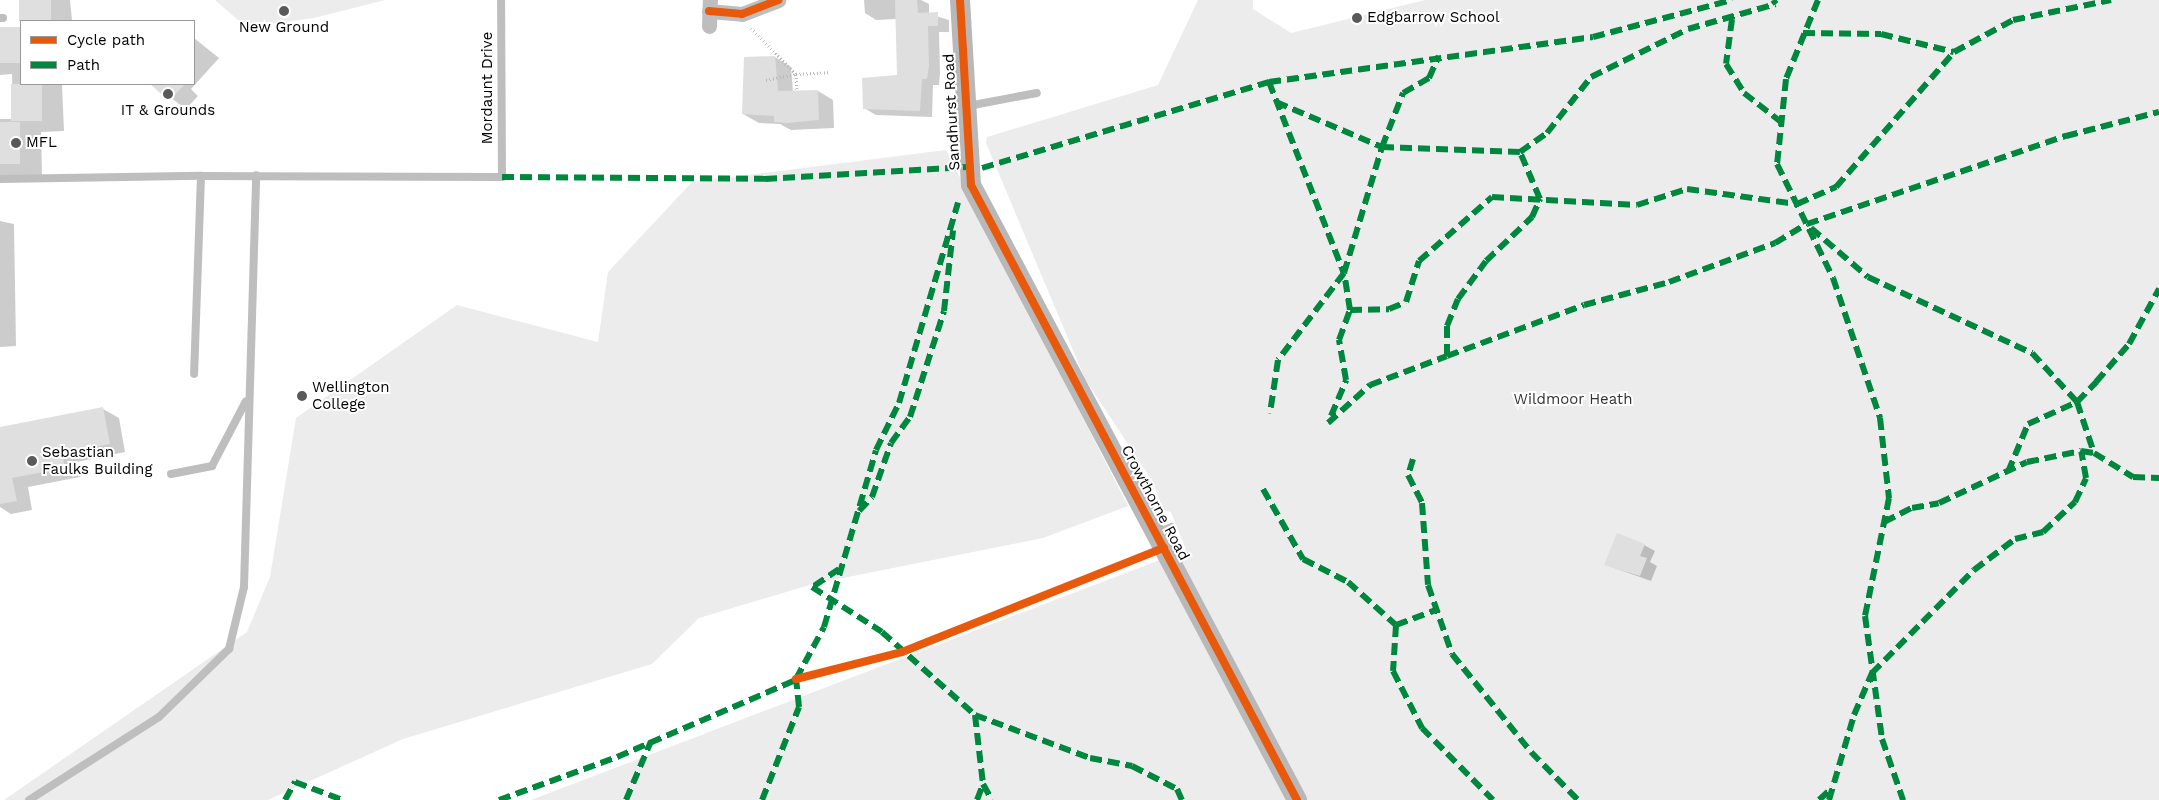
<!DOCTYPE html>
<html>
<head>
<meta charset="utf-8">
<style>
  body { margin:0 }
  #map { position:relative; width:2159px; height:800px; overflow:hidden; background:#fff; font-family:"Work Sans",sans-serif }
  div>[style] { position:absolute }
  .green>* { inset:0; background:#ececec }
  .shadow>* { inset:0; background:#0003 }
  .building>* { inset:0; background:#dfdfdf; transform-origin:0 0 }
  .path>* { height:3px; margin-top:-1.5px; transform-origin:0; background:repeating-linear-gradient(90deg,#b9b9b9 0 1px,transparent 0 3.5px) }
  .lane>* { height:8px; margin:-4px; padding:0 4px; transform-origin:4px; border-radius:4px; background:#bebebe }
  .street>* { height:15px; margin:-7.5px; padding:0 7.5px; transform-origin:7.5px; border-radius:7.5px; background:#bebebe }
  .secondary>* { height:20px; margin:-10px; padding:0 10px; transform-origin:10px; border-radius:10px; background:#b8b8b8 }
  .quiet>* { height:6px; margin-top:-3px; transform-origin:0; background:repeating-linear-gradient(90deg,#00873e 0 12px,transparent 0 18px) }
  .cycleway>* { height:8px; margin:-4px; padding:0 4px; transform-origin:4px; border-radius:4px; background:#e8590c }
  .dots>* { width:14px; height:14px; translate:-50% -50%; box-sizing:border-box; border:2px solid #fff; border-radius:50% }
  span { translate:-50% -50%; white-space:nowrap; text-align:center; line-height:1.15; -webkit-text-stroke:4px #fff; paint-order:stroke }
  .poi-label { font-size:15px; color:#000 }
  .left { translate:0 -50%; text-align:left }
  .street-label { font-size:15px; color:#000 }
  .park-label { font-size:15px; color:#333 }
  .legend { position:absolute; left:20px; top:20px; width:175px; height:65px; box-sizing:border-box; background:#fff; border:1px solid #999; margin:0; padding:6px 9px; list-style:none; font-size:15px; color:#000 }
  .legend li { display:flex; align-items:center; gap:10px; height:25px }
  .legend b { width:25px; border:1px solid #999 }
</style>
</head>
<body>
<div id="map">
  <div class="green">
    <div style="clip-path:polygon(215px 0,385px 0,314px 18px,246px 27px)"></div>
    <div style="clip-path:polygon(1198px 0,1253px 0,1253px 9px,1291px 33px,1425px 0,2159px 0,2159px 800px,531px 800px,1186px 550px,1171px 512px,1163px 510px,1153px 482px,1085px 379px,986px 143px,987px 137px,1158px 85px)"></div>
    <div style="clip-path:polygon(946px 150px,1128px 506px,1043px 538px,813px 584px,699px 618px,652px 664px,403px 739px,268px 800px,4px 800px,247px 632px,270px 577px,296px 418px,457px 305px,598px 342px,608px 272px,692px 182px)"></div>
  </div>
  <div class="shadow">
    <div style="clip-path:polygon(21px 0,70px 0,72px 20px,118px 21px,22px 21px)"></div>
    <div style="clip-path:polygon(864px 0,921px 0,929px 4px,929px 14px,949px 20px,949px 32px,939px 32px,940px 73px,939px 85px,933px 85px,932px 117px,876px 115px,864px 108px,899px 76px,897px 19px,876px 20px,865px 13px)"></div>
    <div style="clip-path:polygon(21px 28px,21px 84px,62px 84px,64px 131px,41px 132px,42px 175px,0 176px,0 119px,13px 119px,12px 74px,0 75px,0 29px)"></div>
    <div style="clip-path:polygon(194px 38px,219px 58px,191px 89px,198px 96px,186px 109px,152px 84px,194px 84px)"></div>
    <div style="clip-path:polygon(775px 57px,791px 67px,793px 92px,818px 91px,833px 100px,834px 128px,791px 130px,780px 124px,759px 123px,743px 114px)"></div>
    <div style="clip-path:polygon(0 221px,14px 224px,16px 346px,0 347px)"></div>
    <div style="clip-path:polygon(103px 409px,119px 418px,125px 452px,77px 462px,80px 477px,28px 487px,32px 510px,11px 514px,0 507px,0 429px)"></div>
    <div style="clip-path:polygon(1644px 545px,1655px 551px,1650px 562px,1657px 566px,1651px 581px,1606px 565px)"></div>
  </div>
  <div class="building">
    <div style="left:19px;top:0;width:32px;height:21px"></div>
    <div style="clip-path:polygon(895px 0,917px 0,918px 13px,938px 12px,938px 26px,928px 26px,929px 66px,927px 79px,922px 79px,920px 111px,863px 109px,862px 78px,897px 75px)"></div>
    <div style="left:0;top:27px;width:21px;height:36px"></div>
    <div style="clip-path:polygon(775px 56px,778px 91px,818px 90px,819px 120px,787px 123px,774px 122px,774px 116px,742px 114px,744px 57px)"></div>
    <div style="left:11px;top:84px;width:31px;height:37px"></div>
    <div style="clip-path:polygon(150px 84px,185px 84px,169px 101px)"></div>
    <div style="left:0;top:122px;width:20px;height:42px"></div>
    <div style="clip-path:polygon(103px 407px,110px 444px,62px 453px,65px 468px,12px 478px,17px 501px,0 504px,0 427px)"></div>
    <div style="clip-path:polygon(1617px 533px,1645px 544px,1640px 556px,1647px 558px,1640px 576px,1604px 565px)"></div>
  </div>
  <div class="path">
    <div style="left:751px;top:28px;width:64px;rotate:45.6deg"></div>
    <div style="left:796px;top:74px;width:33px;rotate:-3deg"></div>
    <div style="left:766px;top:80px;width:31px;rotate:-11deg"></div>
    <div style="left:796px;top:74px;width:17px;rotate:87deg"></div>
  </div>
  <div class="lane">
    <div style="left:0;top:18px;width:3px"></div>
    <div style="left:968px;top:106px;width:70px;rotate:-10.7deg"></div>
    <div style="left:201px;top:176px;width:301px;rotate:0.2deg"></div>
    <div style="left:502px;top:177px;width:177px;rotate:-90.3deg"></div>
    <div style="left:0;top:179px;width:201px;rotate:-0.9deg"></div>
    <div style="left:201px;top:176px;width:198px;rotate:92deg"></div>
    <div style="left:171px;top:474px;width:42px;rotate:-11deg"></div>
    <div style="left:212px;top:466px;width:73px;rotate:-62.4deg"></div>
    <div style="left:1156px;top:533px;width:17px;rotate:-21deg"></div>
    <div style="left:29px;top:800px;width:154px;rotate:-32.6deg"></div>
    <div style="left:159px;top:717px;width:98px;rotate:-44.2deg"></div>
    <div style="left:229px;top:649px;width:64px;rotate:-76.4deg"></div>
    <div style="left:244px;top:587px;width:412px;rotate:-88.3deg"></div>
  </div>
  <div class="street">
    <div style="left:709px;top:11px;width:33px;rotate:5deg"></div>
    <div style="left:742px;top:14px;width:39px;rotate:-21deg"></div>
    <div style="left:709px;top:26px;width:26px;rotate:-88deg"></div>
  </div>
  <div class="secondary">
    <div style="left:960px;top:0;width:185px;rotate:86.6deg"></div>
    <div style="left:971px;top:185px;width:696px;rotate:62.07deg"></div>
  </div>
  <div class="quiet">
    <div style="left:1818px;top:0;width:85px;rotate:112.1deg"></div>
    <div style="left:1786px;top:79px;width:85px;rotate:96deg"></div>
    <div style="left:1777px;top:164px;width:127px;rotate:63.8deg"></div>
    <div style="left:1833px;top:278px;width:148px;rotate:71.4deg"></div>
    <div style="left:1880px;top:418px;width:81px;rotate:83.6deg"></div>
    <div style="left:1889px;top:498px;width:120px;rotate:101.5deg"></div>
    <div style="left:1865px;top:616px;width:124px;rotate:82.1deg"></div>
    <div style="left:1882px;top:739px;width:65px;rotate:71deg"></div>
    <div style="left:1732px;top:19px;width:45px;rotate:97.6deg"></div>
    <div style="left:1726px;top:64px;width:34px;rotate:58deg"></div>
    <div style="left:1744px;top:93px;width:47px;rotate:38.1deg"></div>
    <div style="left:1803px;top:33px;width:78px;rotate:0.7deg"></div>
    <div style="left:1881px;top:34px;width:75px;rotate:13.9deg"></div>
    <div style="left:1954px;top:52px;width:67px;rotate:-28.5deg"></div>
    <div style="left:2013px;top:20px;width:100px;rotate:-11.5deg"></div>
    <div style="left:1269px;top:82px;width:205px;rotate:68.6deg"></div>
    <div style="left:1344px;top:273px;width:109px;rotate:127.2deg"></div>
    <div style="left:1278px;top:360px;width:54px;rotate:98.6deg"></div>
    <div style="left:1276px;top:102px;width:115px;rotate:23deg"></div>
    <div style="left:1382px;top:147px;width:138px;rotate:2.1deg"></div>
    <div style="left:1520px;top:152px;width:33px;rotate:-35deg"></div>
    <div style="left:1547px;top:133px;width:71px;rotate:-51.8deg"></div>
    <div style="left:1591px;top:77px;width:108px;rotate:-26.3deg"></div>
    <div style="left:1688px;top:29px;width:91px;rotate:-15.9deg"></div>
    <div style="left:1776px;top:4px;width:5px;rotate:-127deg"></div>
    <div style="left:982px;top:168px;width:300px;rotate:-16.7deg"></div>
    <div style="left:1269px;top:82px;width:327px;rotate:-7.9deg"></div>
    <div style="left:1593px;top:37px;width:144px;rotate:-14.9deg"></div>
    <div style="left:502px;top:177px;width:263px;rotate:0.4deg"></div>
    <div style="left:765px;top:179px;width:202px;rotate:-3.4deg"></div>
    <div style="left:1811px;top:228px;width:75px;rotate:40.7deg"></div>
    <div style="left:1868px;top:277px;width:181px;rotate:24.9deg"></div>
    <div style="left:2032px;top:353px;width:67px;rotate:47.4deg"></div>
    <div style="left:2077px;top:402px;width:54px;rotate:71.6deg"></div>
    <div style="left:2094px;top:453px;width:46px;rotate:31.6deg"></div>
    <div style="left:2133px;top:477px;width:26px;rotate:2deg"></div>
    <div style="left:1350px;top:310px;width:39px;rotate:-1deg"></div>
    <div style="left:1389px;top:309px;width:18px;rotate:-22deg"></div>
    <div style="left:1406px;top:302px;width:43px;rotate:-72.4deg"></div>
    <div style="left:1419px;top:261px;width:97px;rotate:-41.2deg"></div>
    <div style="left:1492px;top:197px;width:145px;rotate:3.2deg"></div>
    <div style="left:1637px;top:205px;width:52px;rotate:-17.7deg"></div>
    <div style="left:1687px;top:189px;width:111px;rotate:7.8deg"></div>
    <div style="left:1797px;top:204px;width:43px;rotate:-23.6deg"></div>
    <div style="left:1836px;top:187px;width:179px;rotate:-48.8deg"></div>
    <div style="left:1447px;top:356px;width:30px;rotate:-90deg"></div>
    <div style="left:1447px;top:326px;width:29px;rotate:-68deg"></div>
    <div style="left:1458px;top:299px;width:47px;rotate:-53.6deg"></div>
    <div style="left:1486px;top:261px;width:64px;rotate:-43.7deg"></div>
    <div style="left:1532px;top:217px;width:20px;rotate:-66deg"></div>
    <div style="left:1540px;top:199px;width:51px;rotate:-113.1deg"></div>
    <div style="left:1331px;top:416px;width:39px;rotate:-67deg"></div>
    <div style="left:1346px;top:380px;width:41px;rotate:-99.9deg"></div>
    <div style="left:1339px;top:340px;width:32px;rotate:-70deg"></div>
    <div style="left:1350px;top:310px;width:37px;rotate:-99deg"></div>
    <div style="left:1344px;top:273px;width:132px;rotate:-73.2deg"></div>
    <div style="left:1382px;top:147px;width:58px;rotate:-68.7deg"></div>
    <div style="left:1403px;top:93px;width:30px;rotate:-30deg"></div>
    <div style="left:1429px;top:78px;width:24px;rotate:-66deg"></div>
    <div style="left:1328px;top:423px;width:57px;rotate:-42.1deg"></div>
    <div style="left:1370px;top:385px;width:82px;rotate:-20.6deg"></div>
    <div style="left:1447px;top:356px;width:146px;rotate:-20.4deg"></div>
    <div style="left:1584px;top:305px;width:88px;rotate:-15.1deg"></div>
    <div style="left:1669px;top:282px;width:113px;rotate:-20.2deg"></div>
    <div style="left:1775px;top:243px;width:37px;rotate:-31deg"></div>
    <div style="left:1807px;top:224px;width:274px;rotate:-18.8deg"></div>
    <div style="left:2066px;top:136px;width:96px;rotate:-14.5deg"></div>
    <div style="left:1413px;top:459px;width:17px;rotate:107deg"></div>
    <div style="left:1408px;top:475px;width:31px;rotate:63deg"></div>
    <div style="left:1422px;top:503px;width:82px;rotate:85.8deg"></div>
    <div style="left:1428px;top:585px;width:73px;rotate:70.8deg"></div>
    <div style="left:1452px;top:654px;width:126px;rotate:51.1deg"></div>
    <div style="left:1531px;top:752px;width:67px;rotate:45.6deg"></div>
    <div style="left:2008px;top:472px;width:52px;rotate:-67.4deg"></div>
    <div style="left:2028px;top:424px;width:54px;rotate:-24.2deg"></div>
    <div style="left:2077px;top:402px;width:28px;rotate:-46deg"></div>
    <div style="left:2096px;top:382px;width:50px;rotate:-49deg"></div>
    <div style="left:2129px;top:344px;width:63px;rotate:-61.4deg"></div>
    <div style="left:1263px;top:489px;width:81px;rotate:60.3deg"></div>
    <div style="left:1303px;top:559px;width:51px;rotate:27.1deg"></div>
    <div style="left:1348px;top:582px;width:64px;rotate:41.9deg"></div>
    <div style="left:1396px;top:625px;width:46px;rotate:93.7deg"></div>
    <div style="left:1393px;top:671px;width:64px;rotate:63deg"></div>
    <div style="left:1422px;top:728px;width:101px;rotate:45.4deg"></div>
    <div style="left:859px;top:511px;width:19px;rotate:-47deg"></div>
    <div style="left:872px;top:497px;width:57px;rotate:-70.6deg"></div>
    <div style="left:891px;top:443px;width:32px;rotate:-54deg"></div>
    <div style="left:910px;top:417px;width:111px;rotate:-72.2deg"></div>
    <div style="left:944px;top:311px;width:81px;rotate:-83.6deg"></div>
    <div style="left:1884px;top:522px;width:31px;rotate:-27deg"></div>
    <div style="left:1912px;top:508px;width:27px;rotate:-10deg"></div>
    <div style="left:1939px;top:503px;width:97px;rotate:-25deg"></div>
    <div style="left:2027px;top:462px;width:55px;rotate:-11.5deg"></div>
    <div style="left:839px;top:569px;width:32px;rotate:146deg"></div>
    <div style="left:812px;top:587px;width:83px;rotate:32.7deg"></div>
    <div style="left:882px;top:632px;width:125px;rotate:41.7deg"></div>
    <div style="left:975px;top:715px;width:123px;rotate:20.5deg"></div>
    <div style="left:1090px;top:758px;width:43px;rotate:10.8deg"></div>
    <div style="left:1132px;top:766px;width:51px;rotate:27.1deg"></div>
    <div style="left:1177px;top:789px;width:12px;rotate:66deg"></div>
    <div style="left:1396px;top:625px;width:43px;rotate:-20.6deg"></div>
    <div style="left:975px;top:715px;width:69px;rotate:83.4deg"></div>
    <div style="left:983px;top:784px;width:18px;rotate:61deg"></div>
    <div style="left:285px;top:800px;width:21px;rotate:-61deg"></div>
    <div style="left:295px;top:782px;width:51px;rotate:20.6deg"></div>
    <div style="left:499px;top:800px;width:126px;rotate:-20deg"></div>
    <div style="left:617px;top:757px;width:199px;rotate:-23.3deg"></div>
    <div style="left:626px;top:800px;width:64px;rotate:-67deg"></div>
    <div style="left:762px;top:800px;width:100px;rotate:-68.3deg"></div>
    <div style="left:799px;top:707px;width:28px;rotate:-96deg"></div>
    <div style="left:796px;top:679px;width:59px;rotate:-61.7deg"></div>
    <div style="left:824px;top:627px;width:184px;rotate:-73.6deg"></div>
    <div style="left:876px;top:450px;width:52px;rotate:-63.9deg"></div>
    <div style="left:899px;top:403px;width:209px;rotate:-73.6deg"></div>
    <div style="left:977px;top:800px;width:17px;rotate:-69deg"></div>
    <div style="left:1819px;top:800px;width:18px;rotate:-43deg"></div>
    <div style="left:1829px;top:800px;width:89px;rotate:-73.6deg"></div>
    <div style="left:1854px;top:715px;width:46px;rotate:-66.8deg"></div>
    <div style="left:1872px;top:673px;width:145px;rotate:-45.3deg"></div>
    <div style="left:1974px;top:570px;width:51px;rotate:-37.1deg"></div>
    <div style="left:2015px;top:539px;width:29px;rotate:-14deg"></div>
    <div style="left:2043px;top:532px;width:44px;rotate:-43.2deg"></div>
    <div style="left:2075px;top:502px;width:26px;rotate:-65deg"></div>
    <div style="left:2086px;top:478px;width:27px;rotate:-100deg"></div>
    <div style="left:2081px;top:451px;width:13px;rotate:9deg"></div>
  </div>
  <div class="cycleway">
    <div style="left:960px;top:0;width:185px;rotate:86.6deg"></div>
    <div style="left:971px;top:185px;width:696px;rotate:62.07deg"></div>
    <div style="left:709px;top:11px;width:33px;rotate:5deg"></div>
    <div style="left:742px;top:14px;width:39px;rotate:-21deg"></div>
    <div style="left:796px;top:679px;width:109px;rotate:-14.3deg"></div>
    <div style="left:902px;top:652px;width:282px;rotate:-21.7deg"></div>
  </div>
  <div class="dots">
    <div style="left:284px;top:11px;background:#595959"></div>
    <div style="left:1357px;top:18px;background:#595959"></div>
    <div style="left:168px;top:94px;background:#595959"></div>
    <div style="left:16px;top:143px;background:#595959"></div>
    <div style="left:302px;top:396px;background:#595959"></div>
    <div style="left:32px;top:461px;background:#595959"></div>
  </div>
  <div class="poi-label">
    <span class="left" style="left:1367px;top:18px">Edgbarrow School</span>
    <span style="left:284px;top:28px">New Ground</span>
    <span style="left:168px;top:111px">IT &amp; Grounds</span>
    <span class="left" style="left:26px;top:143px">MFL</span>
    <span class="left" style="left:312px;top:396px">Wellington<br>College</span>
    <span class="left" style="left:42px;top:461px">Sebastian<br>Faulks Building</span>
  </div>
  <div class="street-label">
    <span style="left:488px;top:88px;rotate:-90deg">Mordaunt Drive</span>
    <span style="left:952px;top:112px;rotate:-93deg">Sandhurst Road</span>
    <span style="left:1155px;top:503px;rotate:62deg">Crowthorne Road</span>
  </div>
  <div class="park-label">
    <span style="left:1573px;top:400px">Wildmoor Heath</span>
  </div>
  <ul class="legend">
  <li><b style="height:6px;background:#e8590c"></b>Cycle path</li>
  <li><b style="height:6px;background:#00873e"></b>Path</li>
  </ul>
</div>
</body>
</html>
